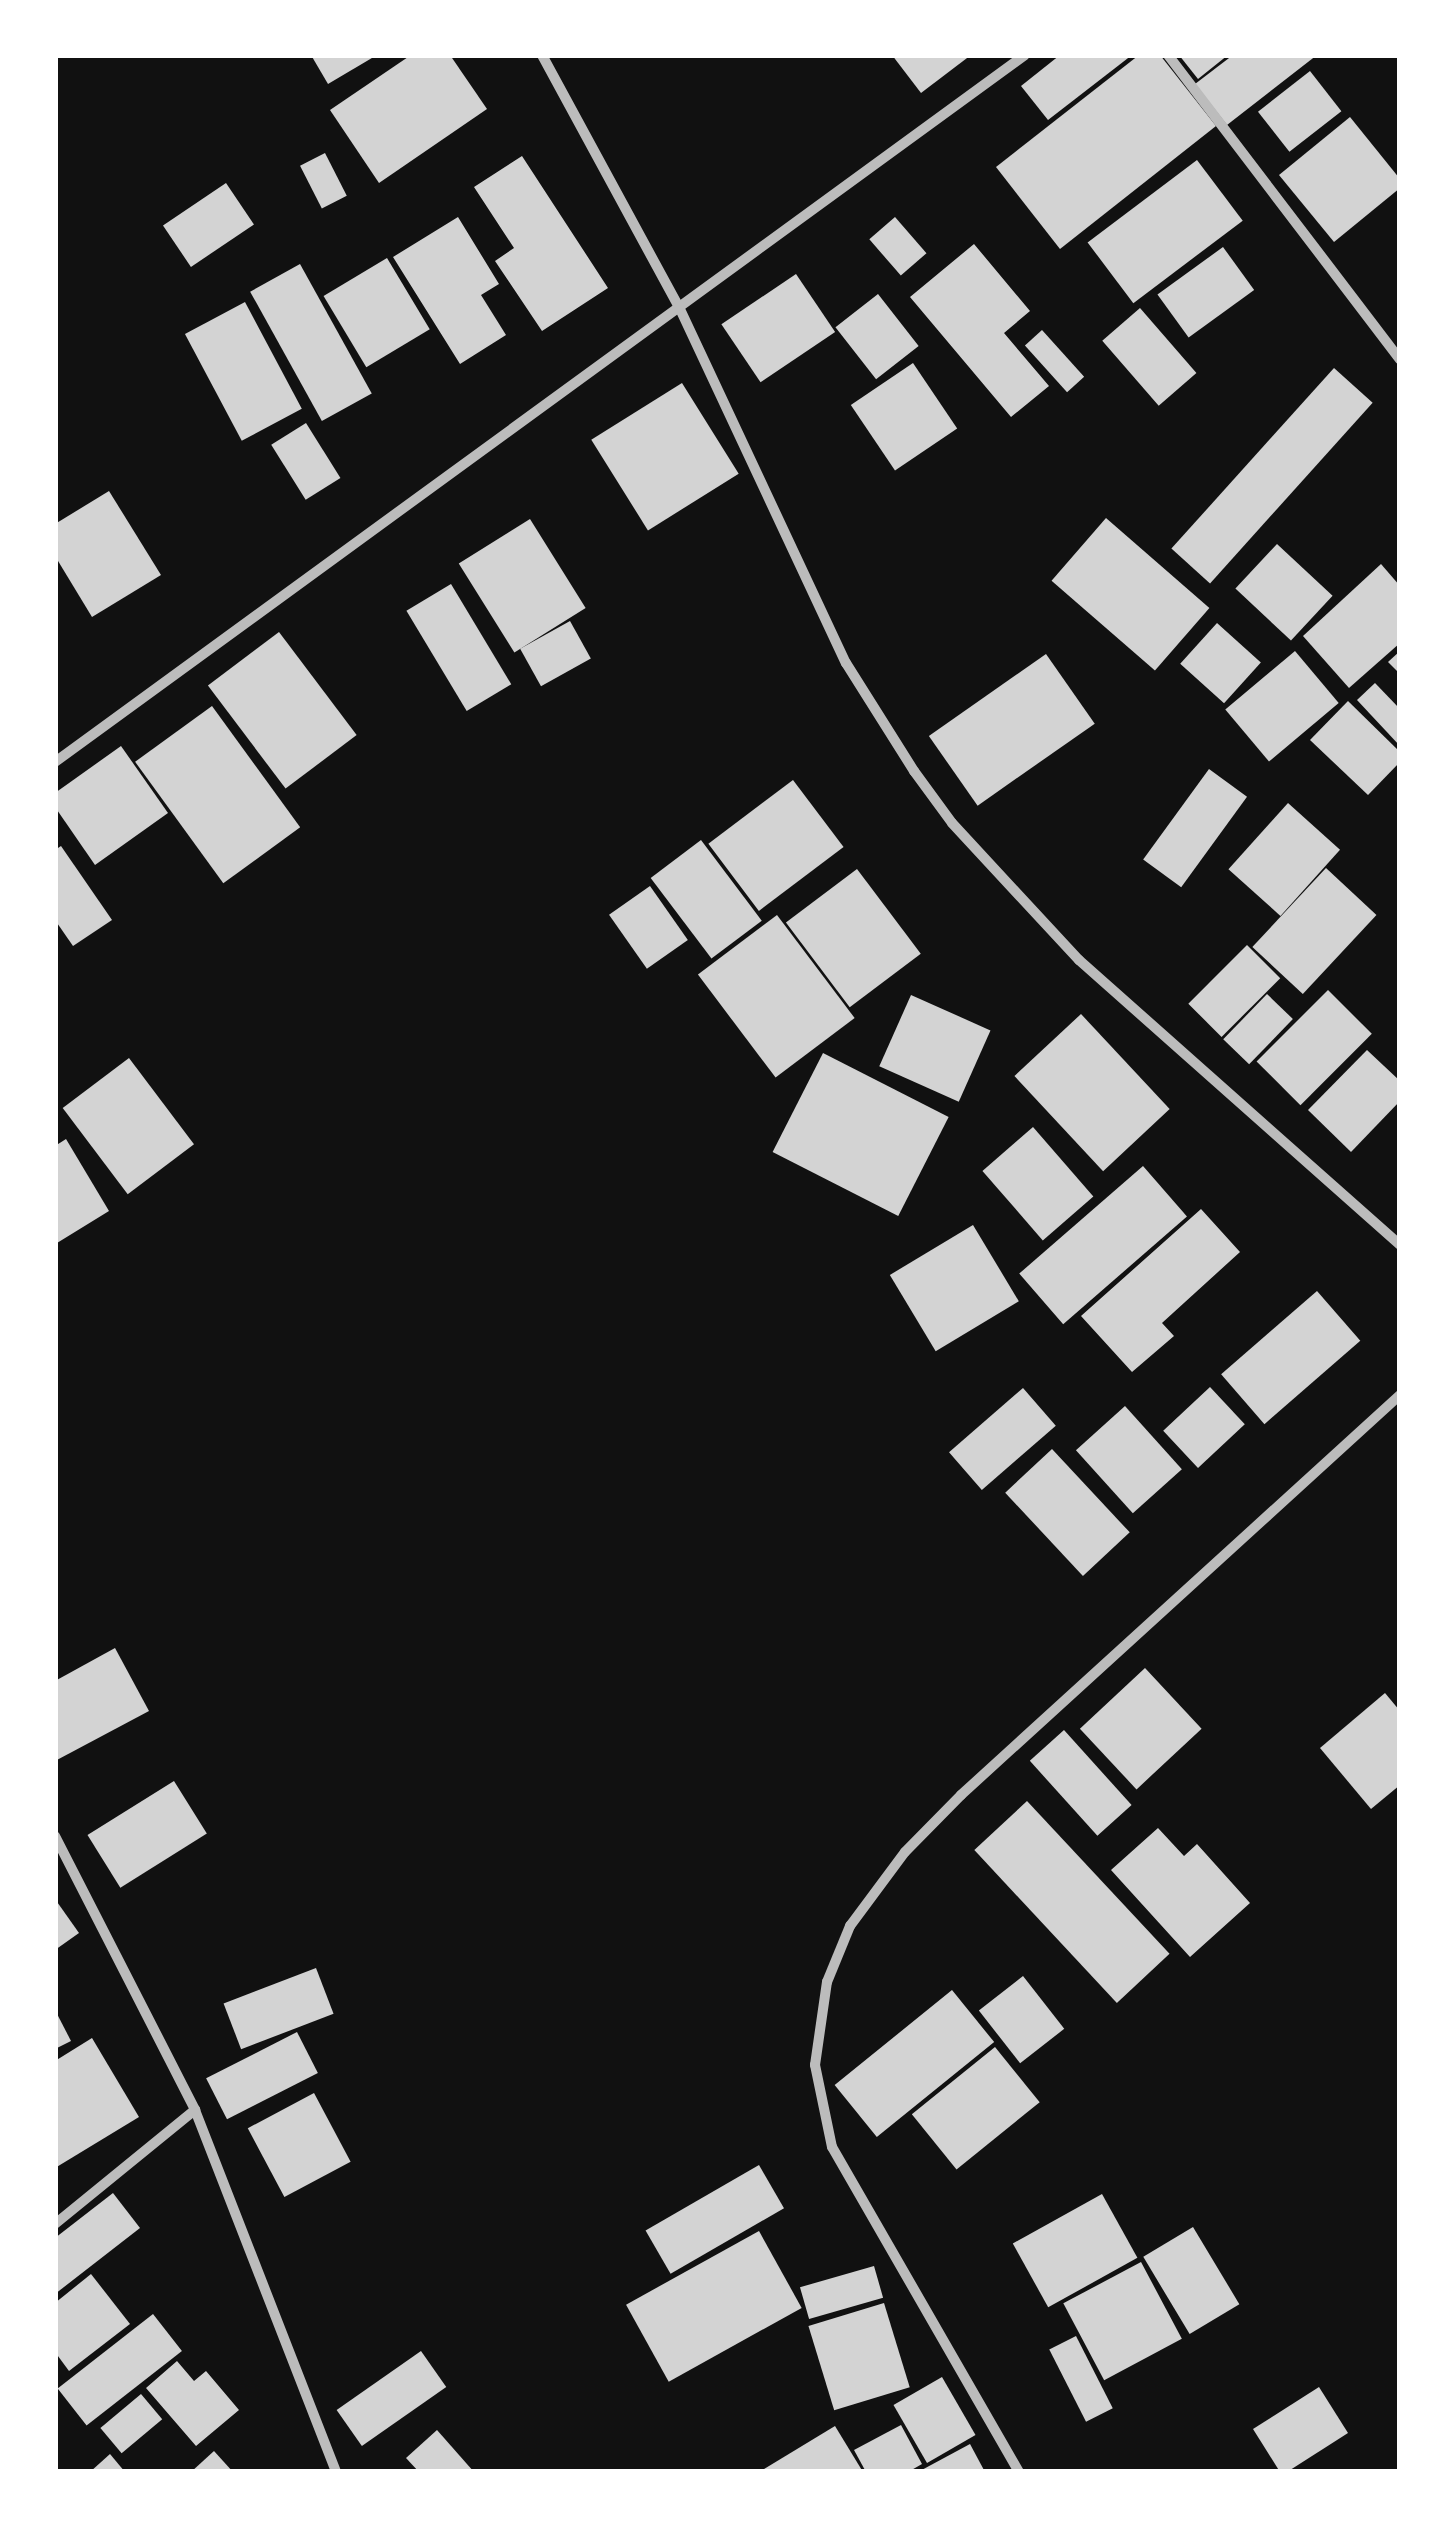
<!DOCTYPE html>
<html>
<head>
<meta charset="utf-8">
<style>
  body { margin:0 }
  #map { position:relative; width:1455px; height:2527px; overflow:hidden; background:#111; font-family:"Exo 2",sans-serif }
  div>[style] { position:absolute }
  .building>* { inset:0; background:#d3d3d3; transform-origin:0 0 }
  .minor>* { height:10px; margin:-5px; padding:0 5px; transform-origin:5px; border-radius:5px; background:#bcbcbc }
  span { translate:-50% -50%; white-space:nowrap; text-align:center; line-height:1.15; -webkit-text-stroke:8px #fff; paint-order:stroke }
  .frame { position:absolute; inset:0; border:58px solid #fff; pointer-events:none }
</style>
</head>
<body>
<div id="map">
  <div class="building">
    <div style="clip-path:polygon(311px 55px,377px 55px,328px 84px)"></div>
    <div style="clip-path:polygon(411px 55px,450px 55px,487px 109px,379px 183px,330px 110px)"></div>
    <div style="clip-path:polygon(892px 55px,971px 55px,921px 93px)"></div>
    <div style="clip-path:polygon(1060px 55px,1132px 55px,1048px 120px,1021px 86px)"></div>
    <div style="clip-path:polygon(1139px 55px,1160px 55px,1216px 126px,1060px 249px,996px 167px)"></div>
    <div style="clip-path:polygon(1179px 55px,1228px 55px,1198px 79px)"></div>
    <div style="clip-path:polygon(1233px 55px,1317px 55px,1227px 125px,1195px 84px)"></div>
    <div style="left:1310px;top:71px;width:51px;height:66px;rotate:52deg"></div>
    <div style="clip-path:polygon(1350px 117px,1400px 179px,1400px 188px,1334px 242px,1279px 175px)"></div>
    <div style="left:325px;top:153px;width:48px;height:28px;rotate:63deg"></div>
    <div style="clip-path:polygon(522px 156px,608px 288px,542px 331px,495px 261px,514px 248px,474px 187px)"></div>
    <div style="left:1197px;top:160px;width:76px;height:137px;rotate:53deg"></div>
    <div style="left:226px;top:183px;width:50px;height:76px;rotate:56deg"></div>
    <div style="clip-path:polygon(458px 217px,499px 284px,481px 295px,506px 335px,460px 364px,393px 257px)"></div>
    <div style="left:895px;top:217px;width:48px;height:34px;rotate:49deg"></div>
    <div style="clip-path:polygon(974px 244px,1030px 311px,1004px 333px,1049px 386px,1011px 417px,910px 297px)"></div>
    <div style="left:1223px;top:247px;width:53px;height:81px;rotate:54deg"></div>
    <div style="left:387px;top:258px;width:83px;height:74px;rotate:59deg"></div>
    <div style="left:300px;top:264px;width:148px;height:57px;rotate:61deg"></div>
    <div style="left:796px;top:274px;width:70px;height:90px;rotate:56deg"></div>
    <div style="left:878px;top:294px;width:66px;height:54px;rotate:52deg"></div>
    <div style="left:245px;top:302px;width:121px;height:68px;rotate:62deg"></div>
    <div style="left:1140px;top:308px;width:86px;height:50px;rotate:49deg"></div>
    <div style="left:1042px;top:330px;width:63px;height:23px;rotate:48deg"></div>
    <div style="left:913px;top:363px;width:79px;height:75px;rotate:56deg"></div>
    <div style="left:1334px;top:368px;width:52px;height:243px;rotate:42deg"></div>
    <div style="left:682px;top:383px;width:107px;height:107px;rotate:58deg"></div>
    <div style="left:306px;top:423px;width:65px;height:41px;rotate:58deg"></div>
    <div style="clip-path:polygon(109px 491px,161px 575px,92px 617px,55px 556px,55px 524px)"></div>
    <div style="left:1106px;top:518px;width:137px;height:83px;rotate:41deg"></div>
    <div style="left:530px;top:519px;width:105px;height:84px;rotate:58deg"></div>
    <div style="left:1277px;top:544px;width:76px;height:61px;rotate:43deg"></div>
    <div style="clip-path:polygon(1381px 564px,1400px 586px,1400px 643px,1349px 688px,1303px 636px)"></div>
    <div style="left:451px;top:584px;width:117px;height:52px;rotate:59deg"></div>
    <div style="left:570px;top:621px;width:43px;height:57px;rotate:61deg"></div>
    <div style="left:1217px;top:623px;width:59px;height:55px;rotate:42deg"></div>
    <div style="left:279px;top:632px;width:129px;height:89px;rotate:53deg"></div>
    <div style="left:1295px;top:651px;width:68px;height:91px;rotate:50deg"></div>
    <div style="clip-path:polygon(1400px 651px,1400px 674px,1388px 662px)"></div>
    <div style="left:1046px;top:654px;width:85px;height:143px;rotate:55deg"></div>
    <div style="clip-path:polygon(1375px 683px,1400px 709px,1400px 746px,1357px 700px)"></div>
    <div style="clip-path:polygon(1348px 701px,1400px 752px,1400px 762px,1368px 795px,1310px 740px)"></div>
    <div style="left:212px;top:706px;width:150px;height:95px;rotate:54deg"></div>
    <div style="clip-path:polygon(121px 746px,168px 813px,95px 865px,55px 807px,55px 793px)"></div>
    <div style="left:1209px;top:769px;width:47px;height:112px;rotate:36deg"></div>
    <div style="left:793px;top:780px;width:84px;height:106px;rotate:53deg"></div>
    <div style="left:1288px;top:803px;width:70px;height:89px;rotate:42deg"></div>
    <div style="left:701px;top:840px;width:101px;height:63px;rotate:53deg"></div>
    <div style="clip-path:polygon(61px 846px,112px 920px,73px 946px,55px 920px,55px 850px)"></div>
    <div style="left:1326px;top:868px;width:69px;height:108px;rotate:43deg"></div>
    <div style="left:857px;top:869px;width:106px;height:89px;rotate:53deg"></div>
    <div style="left:650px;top:886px;width:66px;height:50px;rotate:55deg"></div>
    <div style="left:777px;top:915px;width:129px;height:99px;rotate:53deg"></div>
    <div style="left:1247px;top:945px;width:47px;height:83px;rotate:45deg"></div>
    <div style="left:1328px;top:990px;width:62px;height:101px;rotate:45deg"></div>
    <div style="left:1267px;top:994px;width:36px;height:63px;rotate:44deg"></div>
    <div style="left:911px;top:995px;width:87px;height:78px;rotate:24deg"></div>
    <div style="left:1081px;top:1014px;width:130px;height:91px;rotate:47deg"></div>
    <div style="clip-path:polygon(1367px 1050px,1400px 1081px,1400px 1101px,1351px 1152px,1308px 1110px)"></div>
    <div style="left:823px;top:1053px;width:141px;height:111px;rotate:27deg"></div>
    <div style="left:129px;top:1058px;width:108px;height:83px;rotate:53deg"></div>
    <div style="left:1033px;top:1127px;width:92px;height:67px;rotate:49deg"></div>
    <div style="clip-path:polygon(66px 1139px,109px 1211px,57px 1243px,55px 1146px)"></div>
    <div style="left:1143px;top:1166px;width:67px;height:164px;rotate:49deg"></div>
    <div style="clip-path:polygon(1201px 1209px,1240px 1252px,1162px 1323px,1174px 1336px,1132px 1372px,1081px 1316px)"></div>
    <div style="left:973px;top:1225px;width:89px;height:97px;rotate:59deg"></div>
    <div style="left:1317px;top:1291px;width:66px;height:127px;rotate:49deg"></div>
    <div style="left:1210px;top:1387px;width:51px;height:64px;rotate:47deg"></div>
    <div style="left:1023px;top:1388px;width:50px;height:98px;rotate:49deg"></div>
    <div style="left:1125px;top:1406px;width:85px;height:66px;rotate:48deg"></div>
    <div style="left:1052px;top:1449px;width:114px;height:64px;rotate:47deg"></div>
    <div style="clip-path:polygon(115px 1648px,149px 1711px,55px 1761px,55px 1681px)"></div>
    <div style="left:1145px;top:1668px;width:83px;height:89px;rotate:47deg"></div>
    <div style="clip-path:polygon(1385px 1693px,1400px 1711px,1400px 1785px,1371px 1809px,1320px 1748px)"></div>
    <div style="left:1064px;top:1730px;width:101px;height:46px;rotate:48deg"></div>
    <div style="left:174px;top:1781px;width:62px;height:102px;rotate:58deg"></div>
    <div style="left:1027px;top:1801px;width:209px;height:72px;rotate:47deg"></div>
    <div style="clip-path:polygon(1158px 1828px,1184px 1856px,1197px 1844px,1250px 1903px,1190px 1957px,1111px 1870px)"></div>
    <div style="clip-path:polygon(55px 1899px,79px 1933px,55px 1950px)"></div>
    <div style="left:316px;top:1968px;width:49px;height:99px;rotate:69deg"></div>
    <div style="left:1023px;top:1976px;width:67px;height:56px;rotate:52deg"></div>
    <div style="left:952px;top:1990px;width:67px;height:151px;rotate:51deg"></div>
    <div style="clip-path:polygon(55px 2010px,71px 2041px,55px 2049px)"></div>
    <div style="left:297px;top:2032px;width:46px;height:102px;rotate:63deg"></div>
    <div style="clip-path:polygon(92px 2038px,139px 2117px,55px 2168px,55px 2061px)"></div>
    <div style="left:995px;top:2047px;width:71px;height:107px;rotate:51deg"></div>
    <div style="left:314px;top:2093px;width:78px;height:75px;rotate:62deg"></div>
    <div style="left:759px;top:2165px;width:50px;height:131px;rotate:60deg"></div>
    <div style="clip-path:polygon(113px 2193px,140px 2228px,55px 2294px,55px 2238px)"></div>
    <div style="left:1102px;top:2194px;width:73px;height:102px;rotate:61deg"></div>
    <div style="left:1193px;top:2227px;width:90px;height:58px;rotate:59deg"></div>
    <div style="left:759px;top:2231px;width:88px;height:152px;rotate:61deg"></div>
    <div style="left:1141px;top:2262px;width:87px;height:88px;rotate:62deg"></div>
    <div style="left:874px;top:2266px;width:33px;height:77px;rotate:74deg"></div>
    <div style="clip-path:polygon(91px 2274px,130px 2324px,69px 2371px,55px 2352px,55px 2303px)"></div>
    <div style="left:884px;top:2303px;width:88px;height:79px;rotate:73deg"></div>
    <div style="left:153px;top:2314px;width:47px;height:121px;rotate:52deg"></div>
    <div style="left:1076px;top:2336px;width:81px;height:30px;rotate:63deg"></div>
    <div style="left:421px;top:2351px;width:44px;height:103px;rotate:55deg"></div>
    <div style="clip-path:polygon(177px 2361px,194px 2381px,206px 2371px,239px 2410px,196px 2446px,146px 2388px)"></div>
    <div style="left:942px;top:2377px;width:67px;height:56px;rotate:60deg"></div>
    <div style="clip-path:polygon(1319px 2387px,1348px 2433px,1287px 2472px,1280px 2472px,1253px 2429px)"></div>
    <div style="left:141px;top:2394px;width:33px;height:53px;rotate:50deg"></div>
    <div style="clip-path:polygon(901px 2425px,922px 2464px,908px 2472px,866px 2472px,854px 2450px)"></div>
    <div style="clip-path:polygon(835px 2426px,863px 2472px,759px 2472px)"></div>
    <div style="clip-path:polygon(437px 2430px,474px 2472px,419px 2472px,406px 2458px)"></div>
    <div style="clip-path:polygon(970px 2444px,985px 2472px,918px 2472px)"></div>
    <div style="clip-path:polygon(214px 2451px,233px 2472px,191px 2472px)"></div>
    <div style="clip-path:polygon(110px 2454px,125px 2472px,90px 2472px)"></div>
  </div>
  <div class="minor">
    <div style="left:542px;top:55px;width:289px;rotate:61.5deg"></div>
    <div style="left:680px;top:309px;width:391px;rotate:64.9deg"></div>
    <div style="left:846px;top:663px;width:128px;rotate:57.8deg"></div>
    <div style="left:914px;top:771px;width:64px;rotate:53.8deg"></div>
    <div style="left:952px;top:823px;width:187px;rotate:47.2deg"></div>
    <div style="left:1079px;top:960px;width:429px;rotate:41.6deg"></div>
    <div style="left:1168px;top:55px;width:383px;rotate:52.7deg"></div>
    <div style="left:55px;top:762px;width:1200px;rotate:-36.09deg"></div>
    <div style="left:55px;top:1836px;width:308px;rotate:62.9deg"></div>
    <div style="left:195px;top:2110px;width:388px;rotate:68.7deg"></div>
    <div style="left:55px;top:2224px;width:181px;rotate:-39.2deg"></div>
    <div style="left:1019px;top:2472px;width:375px;rotate:-119.9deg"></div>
    <div style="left:832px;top:2147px;width:84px;rotate:-101.7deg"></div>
    <div style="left:815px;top:2065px;width:84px;rotate:-81.8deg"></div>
    <div style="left:827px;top:1982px;width:61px;rotate:-67.7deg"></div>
    <div style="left:850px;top:1926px;width:92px;rotate:-53.4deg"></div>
    <div style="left:905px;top:1852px;width:80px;rotate:-45.5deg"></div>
    <div style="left:961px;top:1795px;width:594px;rotate:-42.34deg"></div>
  </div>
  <div class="frame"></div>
</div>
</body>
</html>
